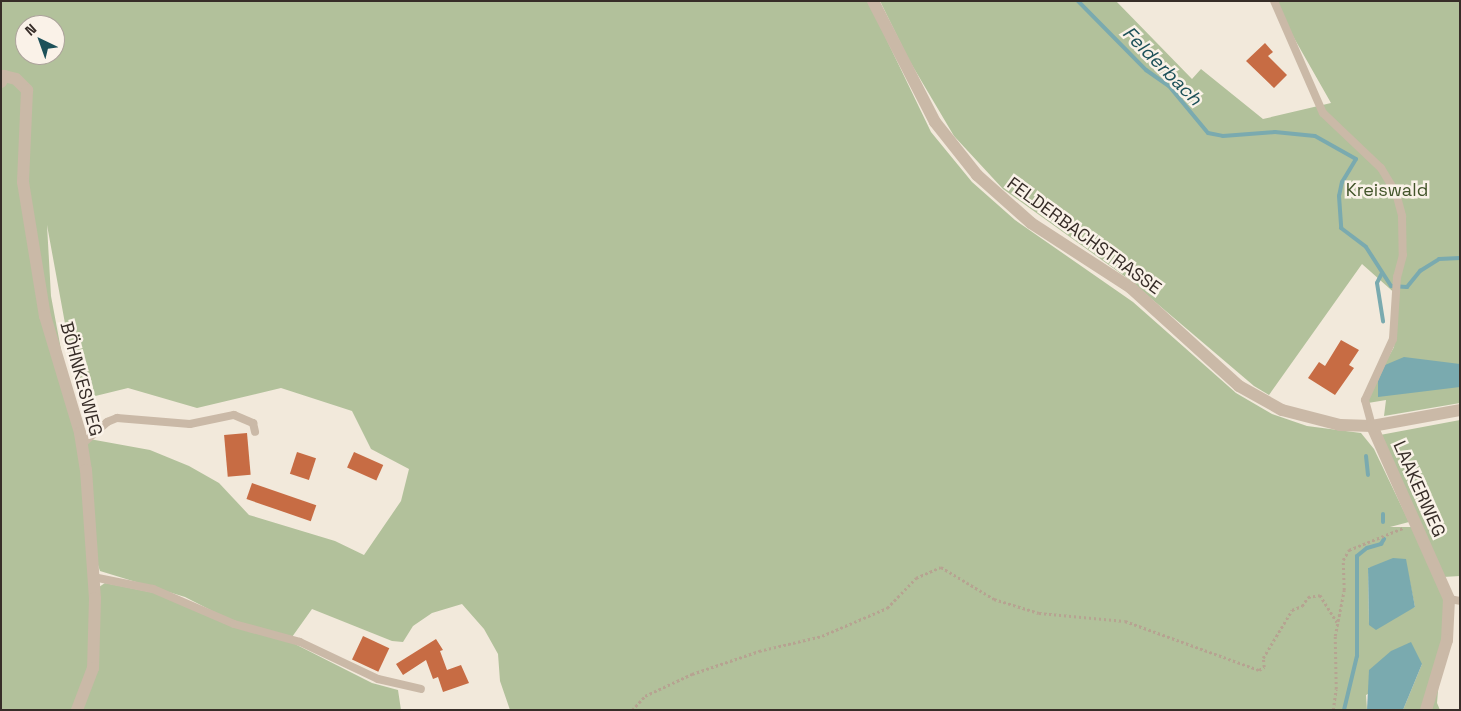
<!DOCTYPE html>
<html>
<head>
<meta charset="utf-8">
<style>
  body { margin:0 }
  #map { position:relative; width:1461px; height:711px; overflow:hidden; background:#f2e9db; font-family:"Space Grotesk",sans-serif }
  div>[style] { position:absolute }
  .green>* { inset:0; background:#b2c19b }
  .water>* { inset:0; background:#7aaaaf }
  .stream>* { height:4px; margin:-2px; padding:0 2px; transform-origin:2px; border-radius:2px; background:#7aaaaf }
  .building>* { inset:0; background:#c76c44; transform-origin:0 0 }
  .path>* { height:2.5px; margin-top:-1.25px; transform-origin:0; background:repeating-linear-gradient(90deg,#b6a391 0 2.5px,transparent 0 5px) }
  .service>* { height:8px; margin:-4px; padding:0 4px; transform-origin:4px; border-radius:4px; background:#cab9a7 }
  .minor>* { height:12px; margin:-6px; padding:0 6px; transform-origin:6px; border-radius:6px; background:#cab9a7 }
  .tertiary>* { height:12px; margin:-6px; padding:0 6px; transform-origin:6px; border-radius:6px; background:#cab9a7 }
  span { translate:-50% -50%; white-space:nowrap; text-align:center; line-height:1.15; -webkit-text-stroke:5px #faf2e8; paint-order:stroke }
  .park-label { font-size:18px; color:#43552b }
  .street-label { font-size:18px; color:#372d28 }
  .water-label { font-size:19px; color:#1d5159; font-style:italic }
  .frame { position:absolute; inset:0; border:2px solid #372d28; pointer-events:none }
  .north { position:absolute; left:15px; top:15px; width:50px; height:50px; box-sizing:border-box; background:#faf2e8; border:1px solid #aca39b; border-radius:50%; rotate:318deg; font-size:14px; font-weight:700; line-height:20px; text-align:center; color:#372d28 }
  .north::after { content:''; display:block; margin:auto; width:18px; height:22px; background:#1d5159; clip-path:polygon(50% 0,100% 100%,50% 72%,0 100%) }
</style>
</head>
<body>
<div id="map">
  <div class="green">
    <div style="clip-path:polygon(evenodd,1px 1px,868px 1px,931px 132px,972px 182px,1015px 220px,1133px 302px,1236px 393px,1272px 414px,1307px 426px,1361px 433px,1374px 449px,1409px 522px,1390px 527px,1413px 527px,1446px 599px,1437px 703px,1440px 710px,1403px 710px,1422px 664px,1366px 695px,1367px 710px,510px 710px,500px 681px,498px 654px,484px 629px,462px 604px,432px 613px,413px 626px,403px 642px,392px 641px,312px 609px,292px 637px,232px 621px,185px 597px,100px 571px,97px 562px,84px 438px,150px 450px,189px 466px,219px 483px,249px 515px,335px 541px,364px 555px,401px 501px,409px 469px,371px 449px,352px 411px,281px 388px,197px 408px,128px 388px,79px 400px,47px 225px,51px 296px,79px 446px,89px 557px,90px 667px,75px 710px,1px 710px,1px 1px,25px 25px,55px 25px,55px 55px,25px 55px,25px 25px,1px 1px,1405px 559px,1415px 607px,1369px 625px,1368px 568px,1405px 559px)"></div>
    <div style="clip-path:polygon(880px 1px,1116px 1px,1192px 79px,1201px 69px,1263px 119px,1331px 103px,1273px 1px,1460px 1px,1460px 403px,1384px 416px,1386px 400px,1368px 403px,1370px 390px,1394px 347px,1398px 296px,1362px 264px,1269px 395px,1254px 386px,1127px 278px,1003px 189px,954px 136px,909px 60px)"></div>
    <div style="clip-path:polygon(1460px 420px,1460px 576px,1443px 577px,1380px 435px)"></div>
    <div style="clip-path:polygon(105px 583px,160px 594px,289px 641px,372px 683px,398px 690px,401px 710px,79px 710px,90px 686px,99px 587px)"></div>
  </div>
  <div class="water">
    <div style="clip-path:polygon(1404px 357px,1460px 364px,1460px 387px,1378px 397px,1378px 381px,1385px 365px)"></div>
    <div style="clip-path:polygon(1393px 558px,1406px 559px,1415px 607px,1376px 630px,1369px 625px,1368px 568px)"></div>
    <div style="clip-path:polygon(1411px 642px,1422px 664px,1403px 710px,1367px 710px,1369px 670px,1391px 651px)"></div>
  </div>
  <div class="stream">
    <div style="left:1078px;top:1px;width:97px;rotate:45.4deg"></div>
    <div style="left:1146px;top:70px;width:28px;rotate:35deg"></div>
    <div style="left:1169px;top:86px;width:61px;rotate:50.3deg"></div>
    <div style="left:1208px;top:133px;width:15px;rotate:11deg"></div>
    <div style="left:1223px;top:136px;width:52px;rotate:-4.4deg"></div>
    <div style="left:1275px;top:132px;width:40px;rotate:5.7deg"></div>
    <div style="left:1315px;top:136px;width:47px;rotate:29.3deg"></div>
    <div style="left:1356px;top:159px;width:27px;rotate:121deg"></div>
    <div style="left:1342px;top:182px;width:14px;rotate:102deg"></div>
    <div style="left:1339px;top:196px;width:32px;rotate:86deg"></div>
    <div style="left:1341px;top:228px;width:31px;rotate:37deg"></div>
    <div style="left:1366px;top:247px;width:46px;rotate:57.3deg"></div>
    <div style="left:1391px;top:286px;width:16px;rotate:4deg"></div>
    <div style="left:1407px;top:287px;width:21px;rotate:-51deg"></div>
    <div style="left:1420px;top:271px;width:22px;rotate:-32deg"></div>
    <div style="left:1439px;top:259px;width:21px;rotate:-3deg"></div>
    <div style="left:1382px;top:273px;width:11px;rotate:117deg"></div>
    <div style="left:1377px;top:283px;width:39px;rotate:81deg"></div>
    <div style="left:1366px;top:456px;width:19px;rotate:84deg"></div>
    <div style="left:1383px;top:522px;width:8px;rotate:-90deg"></div>
    <div style="left:1344px;top:710px;width:56px;rotate:-76.5deg"></div>
    <div style="left:1357px;top:656px;width:100px;rotate:-90deg"></div>
    <div style="left:1357px;top:556px;width:13px;rotate:-39deg"></div>
    <div style="left:1367px;top:548px;width:15px;rotate:-16deg"></div>
    <div style="left:1381px;top:544px;width:6px;rotate:-59deg"></div>
  </div>
  <div class="building">
    <div style="clip-path:polygon(1265px 43px,1273px 52px,1268px 56px,1287px 75px,1274px 88px,1246px 61px)"></div>
    <div style="clip-path:polygon(1341px 340px,1359px 350px,1349px 365px,1354px 368px,1335px 395px,1308px 378px,1319px 362px,1325px 366px)"></div>
    <div style="left:247px;top:433px;width:42px;height:23px;rotate:85deg"></div>
    <div style="left:297px;top:452px;width:20px;height:23px;rotate:18deg"></div>
    <div style="left:354px;top:452px;width:32px;height:17px;rotate:24deg"></div>
    <div style="left:252px;top:483px;width:68px;height:17px;rotate:19deg"></div>
    <div style="left:363px;top:636px;width:29px;height:26px;rotate:25deg"></div>
    <div style="clip-path:polygon(436px 639px,443px 650px,440px 651px,447px 670px,461px 665px,469px 683px,443px 692px,438px 677px,433px 679px,426px 660px,403px 675px,396px 664px)"></div>
  </div>
  <div class="path">
    <div style="left:632px;top:710px;width:19px;rotate:-47deg"></div>
    <div style="left:645px;top:696px;width:52px;rotate:-25.1deg"></div>
    <div style="left:692px;top:674px;width:71px;rotate:-18.9deg"></div>
    <div style="left:759px;top:651px;width:65px;rotate:-13.4deg"></div>
    <div style="left:822px;top:636px;width:71px;rotate:-23.3deg"></div>
    <div style="left:887px;top:608px;width:42px;rotate:-46deg"></div>
    <div style="left:916px;top:578px;width:27px;rotate:-24deg"></div>
    <div style="left:941px;top:567px;width:62px;rotate:31.1deg"></div>
    <div style="left:994px;top:599px;width:47px;rotate:17.3deg"></div>
    <div style="left:1039px;top:613px;width:86px;rotate:5.3deg"></div>
    <div style="left:1125px;top:621px;width:143px;rotate:20.1deg"></div>
    <div style="left:1259px;top:670px;width:6px;rotate:-31deg"></div>
    <div style="left:1264px;top:667px;width:9px;rotate:-96deg"></div>
    <div style="left:1263px;top:658px;width:56px;rotate:-58.9deg"></div>
    <div style="left:1292px;top:610px;width:11px;rotate:-22deg"></div>
    <div style="left:1302px;top:606px;width:11px;rotate:-56deg"></div>
    <div style="left:1308px;top:597px;width:12px;rotate:-9deg"></div>
    <div style="left:1320px;top:595px;width:32px;rotate:58deg"></div>
    <div style="left:1333px;top:710px;width:21px;rotate:-82deg"></div>
    <div style="left:1336px;top:689px;width:53px;rotate:-91.1deg"></div>
    <div style="left:1335px;top:636px;width:47px;rotate:-78.9deg"></div>
    <div style="left:1344px;top:590px;width:30px;rotate:-92deg"></div>
    <div style="left:1343px;top:560px;width:12px;rotate:-59deg"></div>
    <div style="left:1349px;top:550px;width:58px;rotate:-22.2deg"></div>
  </div>
  <div class="service">
    <div style="left:1274px;top:1px;width:122px;rotate:66.4deg"></div>
    <div style="left:1323px;top:113px;width:80px;rotate:43.5deg"></div>
    <div style="left:1381px;top:168px;width:29px;rotate:59deg"></div>
    <div style="left:1396px;top:193px;width:24px;rotate:75deg"></div>
    <div style="left:1402px;top:216px;width:39px;rotate:89deg"></div>
    <div style="left:1403px;top:255px;width:23px;rotate:105deg"></div>
    <div style="left:1397px;top:277px;width:62px;rotate:93.7deg"></div>
    <div style="left:1393px;top:339px;width:67px;rotate:114.7deg"></div>
    <div style="left:1365px;top:400px;width:27px;rotate:75deg"></div>
    <div style="left:81px;top:445px;width:35px;rotate:-41deg"></div>
    <div style="left:107px;top:422px;width:11px;rotate:-22deg"></div>
    <div style="left:117px;top:418px;width:73px;rotate:4.7deg"></div>
    <div style="left:190px;top:424px;width:45px;rotate:-11.6deg"></div>
    <div style="left:234px;top:415px;width:21px;rotate:23deg"></div>
    <div style="left:253px;top:423px;width:9px;rotate:77deg"></div>
    <div style="left:93px;top:577px;width:61px;rotate:11.3deg"></div>
    <div style="left:153px;top:589px;width:88px;rotate:23.4deg"></div>
    <div style="left:234px;top:624px;width:68px;rotate:15.3deg"></div>
    <div style="left:300px;top:642px;width:86px;rotate:25.4deg"></div>
    <div style="left:378px;top:679px;width:44px;rotate:13.1deg"></div>
    <div style="left:1449px;top:599px;width:11px;rotate:10deg"></div>
  </div>
  <div class="minor">
    <div style="left:1px;top:82px;width:7px;rotate:-63deg"></div>
    <div style="left:4px;top:76px;width:12px;rotate:14deg"></div>
    <div style="left:16px;top:79px;width:16px;rotate:45deg"></div>
    <div style="left:27px;top:90px;width:92px;rotate:92.5deg"></div>
    <div style="left:23px;top:182px;width:136px;rotate:80.7deg"></div>
    <div style="left:45px;top:316px;width:122px;rotate:73.3deg"></div>
    <div style="left:80px;top:433px;width:37px;rotate:81deg"></div>
    <div style="left:86px;top:470px;width:128px;rotate:86deg"></div>
    <div style="left:95px;top:598px;width:70px;rotate:91.6deg"></div>
    <div style="left:93px;top:668px;width:45px;rotate:110.9deg"></div>
    <div style="left:1372px;top:426px;width:189px;rotate:66deg"></div>
    <div style="left:1449px;top:599px;width:41px;rotate:92.8deg"></div>
    <div style="left:1447px;top:640px;width:73px;rotate:106.7deg"></div>
  </div>
  <div class="tertiary">
    <div style="left:873px;top:1px;width:136px;rotate:62.9deg"></div>
    <div style="left:935px;top:122px;width:68px;rotate:51.6deg"></div>
    <div style="left:977px;top:175px;width:72px;rotate:41.6deg"></div>
    <div style="left:1031px;top:223px;width:119px;rotate:33deg"></div>
    <div style="left:1131px;top:288px;width:146px;rotate:42.2deg"></div>
    <div style="left:1239px;top:386px;width:49px;rotate:29.2deg"></div>
    <div style="left:1282px;top:410px;width:60px;rotate:14.5deg"></div>
    <div style="left:1340px;top:425px;width:32px;rotate:2deg"></div>
    <div style="left:1372px;top:426px;width:89px;rotate:-10.3deg"></div>
  </div>
  <div class="park-label">
    <span style="left:1387px;top:190px">Kreiswald</span>
  </div>
  <div class="street-label">
    <span style="left:1084px;top:236px;rotate:36deg">FELDERBACHSTRASSE</span>
    <span style="left:81px;top:379px;rotate:75deg">BÖHNKESWEG</span>
    <span style="left:1419px;top:489px;rotate:66deg">LAAKERWEG</span>
  </div>
  <div class="water-label">
    <span style="left:1162px;top:66px;rotate:45deg">Felderbach</span>
  </div>
  <div class="frame"></div>
  <div class="north">N</div>
</div>
</body>
</html>
